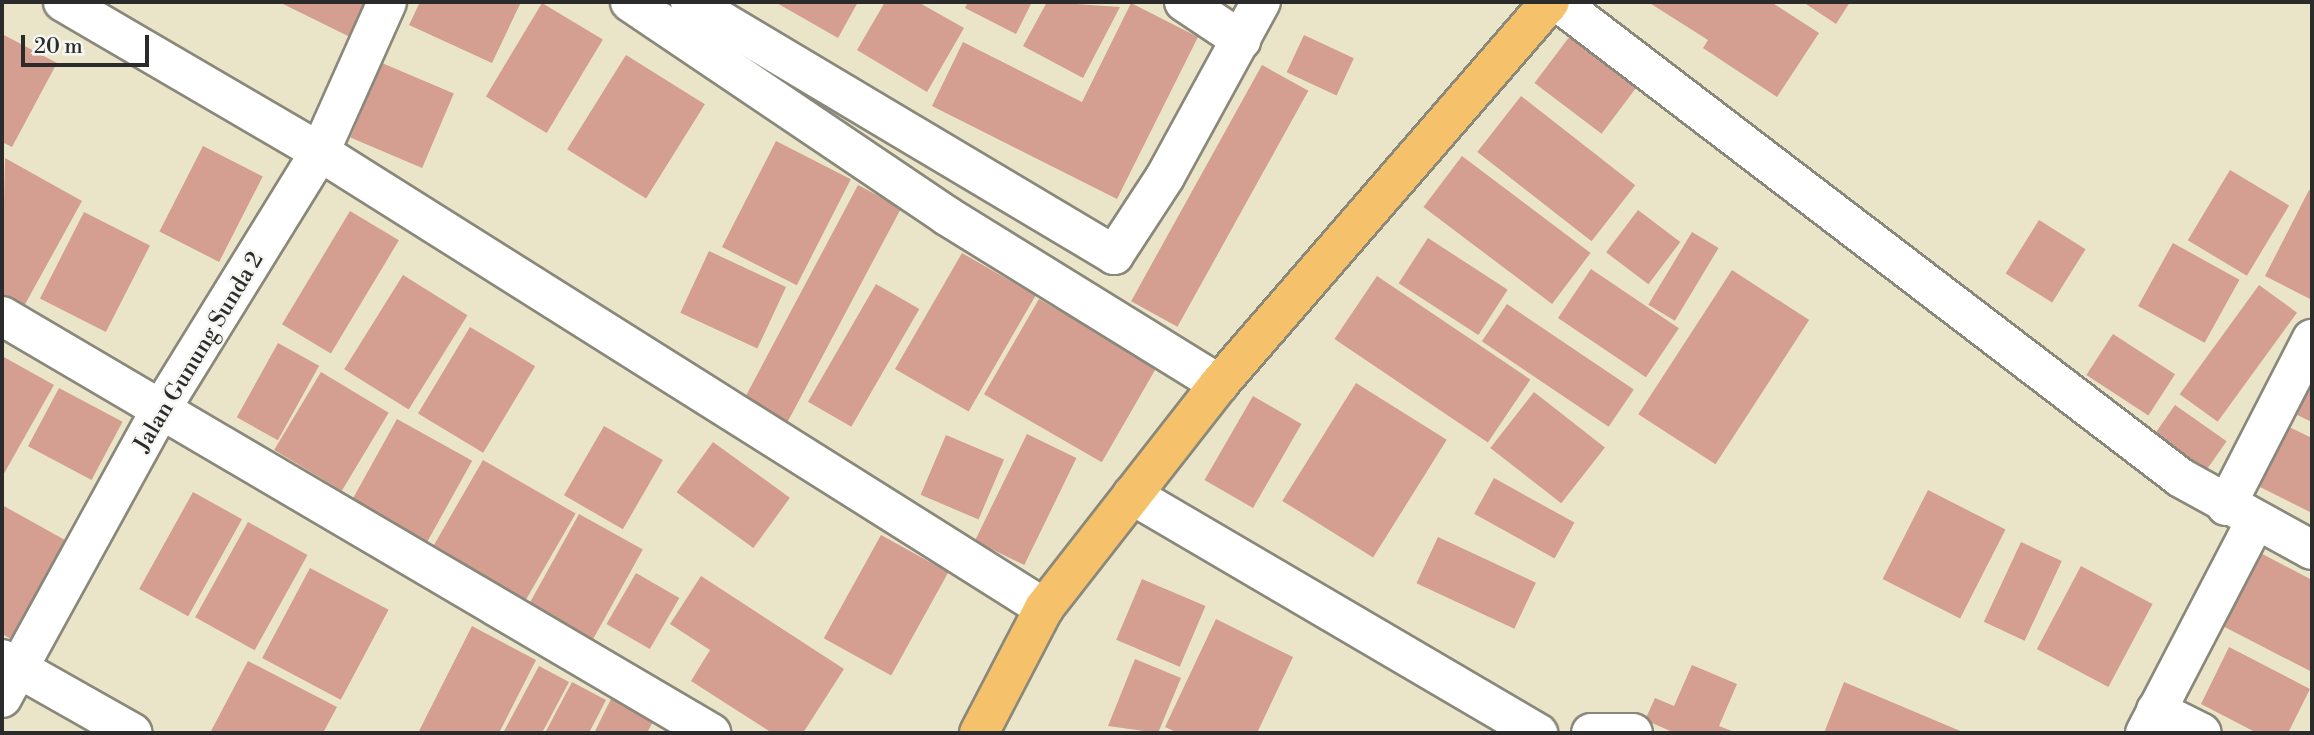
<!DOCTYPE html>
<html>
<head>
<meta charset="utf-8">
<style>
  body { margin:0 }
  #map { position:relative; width:2314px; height:735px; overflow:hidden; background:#eae5c9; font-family:"Libre Bodoni",serif }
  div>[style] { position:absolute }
  .building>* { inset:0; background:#d49e90; transform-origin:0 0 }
  .roads { filter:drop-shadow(2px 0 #8a887a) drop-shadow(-2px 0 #8a887a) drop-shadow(0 2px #8a887a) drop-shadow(0 -2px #8a887a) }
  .street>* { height:38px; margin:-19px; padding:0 19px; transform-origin:19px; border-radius:19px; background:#fff }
  .primary>* { height:38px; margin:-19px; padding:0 19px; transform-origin:19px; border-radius:19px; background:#f5c16b }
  span { translate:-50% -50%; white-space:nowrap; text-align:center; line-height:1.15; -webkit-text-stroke:5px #f6f6f2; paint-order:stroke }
  .street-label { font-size:23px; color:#2b2b2b }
  .frame { position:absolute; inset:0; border:4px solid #2b2b2b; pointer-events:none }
  .scale { position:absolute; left:21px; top:35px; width:128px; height:32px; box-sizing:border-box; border:4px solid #2b2b2b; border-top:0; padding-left:9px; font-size:21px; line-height:24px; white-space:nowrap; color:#2b2b2b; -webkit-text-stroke:5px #f6f6f2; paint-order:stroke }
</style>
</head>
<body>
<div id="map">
  <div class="building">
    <div style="clip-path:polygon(279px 2px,369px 2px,352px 38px)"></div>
    <div style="clip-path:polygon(420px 2px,521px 2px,492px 63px,409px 25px)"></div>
    <div style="clip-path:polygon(775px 2px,858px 2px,838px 38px)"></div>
    <div style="clip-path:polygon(885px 2px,918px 2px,964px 28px,927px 92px,857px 50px)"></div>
    <div style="clip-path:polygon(968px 2px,1032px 2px,1016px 34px,965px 8px)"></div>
    <div style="clip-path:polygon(1047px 2px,1120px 7px,1083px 78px,1023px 46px)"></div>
    <div style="clip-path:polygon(1648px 2px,1771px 2px,1819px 33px,1777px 97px,1703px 48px,1708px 40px)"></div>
    <div style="clip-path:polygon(1803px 2px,1850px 2px,1836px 24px)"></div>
    <div style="left:542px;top:3px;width:71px;height:109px;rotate:31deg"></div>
    <div style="clip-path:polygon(1131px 3px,1198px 37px,1117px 199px,932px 106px,963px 42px,1082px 102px)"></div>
    <div style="left:1573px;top:32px;width:84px;height:64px;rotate:37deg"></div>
    <div style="clip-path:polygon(2px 34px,57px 63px,12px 147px,2px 142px)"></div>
    <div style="left:1304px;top:35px;width:55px;height:41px;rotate:25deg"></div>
    <div style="left:626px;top:55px;width:93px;height:111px;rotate:32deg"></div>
    <div style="left:382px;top:63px;width:78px;height:81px;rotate:23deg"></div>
    <div style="left:1262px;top:65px;width:53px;height:270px;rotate:29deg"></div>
    <div style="left:1521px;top:96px;width:145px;height:71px;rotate:38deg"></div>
    <div style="left:776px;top:141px;width:84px;height:119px;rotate:27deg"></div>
    <div style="left:203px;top:146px;width:67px;height:96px;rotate:27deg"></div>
    <div style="left:1462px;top:156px;width:161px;height:64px;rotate:37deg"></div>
    <div style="clip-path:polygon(5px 158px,82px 201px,23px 308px,2px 297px)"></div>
    <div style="left:2230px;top:170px;width:69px;height:82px;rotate:31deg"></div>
    <div style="left:858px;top:185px;width:49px;height:242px;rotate:28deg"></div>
    <div style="clip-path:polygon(2309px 190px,2312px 192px,2312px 300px,2265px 276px)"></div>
    <div style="left:1638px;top:210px;width:53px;height:53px;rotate:37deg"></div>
    <div style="left:350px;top:211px;width:57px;height:132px;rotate:31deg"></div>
    <div style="left:84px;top:212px;width:74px;height:97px;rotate:27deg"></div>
    <div style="left:2039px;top:220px;width:55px;height:63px;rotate:32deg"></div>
    <div style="left:1692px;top:232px;width:31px;height:85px;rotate:31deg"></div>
    <div style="left:1428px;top:238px;width:95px;height:54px;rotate:33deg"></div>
    <div style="left:2173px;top:243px;width:76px;height:72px;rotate:29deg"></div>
    <div style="left:709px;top:251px;width:85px;height:68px;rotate:25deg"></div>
    <div style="left:962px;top:253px;width:85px;height:134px;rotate:30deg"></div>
    <div style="left:1591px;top:269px;width:106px;height:59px;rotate:34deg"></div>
    <div style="left:1732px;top:270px;width:92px;height:172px;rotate:33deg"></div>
    <div style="left:403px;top:275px;width:76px;height:111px;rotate:32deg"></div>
    <div style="left:1377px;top:276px;width:185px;height:76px;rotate:34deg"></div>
    <div style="left:876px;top:284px;width:50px;height:136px;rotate:30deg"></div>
    <div style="left:2259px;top:285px;width:47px;height:135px;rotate:36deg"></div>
    <div style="left:1039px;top:299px;width:136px;height:110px;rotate:30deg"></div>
    <div style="left:1507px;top:304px;width:153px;height:45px;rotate:34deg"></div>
    <div style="left:470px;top:327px;width:76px;height:101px;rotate:31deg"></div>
    <div style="left:2113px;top:334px;width:74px;height:49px;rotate:33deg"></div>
    <div style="left:278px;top:343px;width:47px;height:85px;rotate:29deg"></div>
    <div style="clip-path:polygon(2px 356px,54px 385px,2px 477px)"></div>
    <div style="left:321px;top:372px;width:79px;height:91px;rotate:31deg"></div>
    <div style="left:1356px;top:383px;width:107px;height:139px;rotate:32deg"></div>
    <div style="clip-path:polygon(2312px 383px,2312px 422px,2297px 415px)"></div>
    <div style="left:59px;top:388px;width:72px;height:66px;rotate:28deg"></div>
    <div style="left:1534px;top:392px;width:90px;height:71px;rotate:38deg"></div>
    <div style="left:1253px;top:396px;width:56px;height:97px;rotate:30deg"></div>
    <div style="left:2175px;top:405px;width:63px;height:42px;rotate:35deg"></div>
    <div style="left:397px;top:419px;width:86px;height:93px;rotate:29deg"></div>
    <div style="clip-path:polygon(2285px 425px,2312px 438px,2312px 513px,2256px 485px)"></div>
    <div style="left:604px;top:426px;width:68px;height:80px;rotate:30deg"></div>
    <div style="left:1027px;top:434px;width:55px;height:119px;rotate:26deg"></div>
    <div style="left:946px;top:435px;width:63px;height:65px;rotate:23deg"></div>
    <div style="left:713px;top:442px;width:95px;height:62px;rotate:36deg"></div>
    <div style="left:483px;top:460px;width:107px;height:107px;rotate:30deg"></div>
    <div style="left:1494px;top:478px;width:92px;height:41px;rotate:29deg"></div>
    <div style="left:1928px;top:490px;width:87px;height:100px;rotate:27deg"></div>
    <div style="left:193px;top:492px;width:56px;height:111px;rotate:29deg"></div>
    <div style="clip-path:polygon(2px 505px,65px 540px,11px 639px,2px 634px)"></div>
    <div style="left:579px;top:514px;width:73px;height:120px;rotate:29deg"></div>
    <div style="left:248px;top:522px;width:68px;height:109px;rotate:29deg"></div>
    <div style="left:881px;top:535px;width:77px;height:118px;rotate:29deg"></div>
    <div style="left:1438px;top:537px;width:108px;height:51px;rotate:25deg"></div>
    <div style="left:2021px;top:542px;width:45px;height:88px;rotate:25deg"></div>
    <div style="clip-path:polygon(2253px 549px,2312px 580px,2312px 672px,2215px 622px)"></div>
    <div style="left:2081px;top:566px;width:81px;height:94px;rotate:28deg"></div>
    <div style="left:310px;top:568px;width:89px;height:102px;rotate:28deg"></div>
    <div style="left:636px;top:573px;width:50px;height:59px;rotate:30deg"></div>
    <div style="clip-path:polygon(701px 576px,844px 669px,803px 733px,772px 733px,691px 681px,710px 650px,670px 624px)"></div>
    <div style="left:1142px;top:579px;width:69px;height:66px;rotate:23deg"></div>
    <div style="clip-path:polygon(1216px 619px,1293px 657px,1257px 733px,1178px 733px,1165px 727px)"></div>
    <div style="clip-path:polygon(472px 626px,536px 660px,499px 733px,418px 733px)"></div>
    <div style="clip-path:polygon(2229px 647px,2310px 689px,2288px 733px,2257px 733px,2201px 704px)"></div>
    <div style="clip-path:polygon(1135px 659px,1181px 678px,1158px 733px,1108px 726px)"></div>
    <div style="clip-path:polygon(248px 661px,337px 707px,323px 733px,210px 733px)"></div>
    <div style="clip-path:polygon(1692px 665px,1737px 684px,1719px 726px,1737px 733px,1675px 733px,1645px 720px,1655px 698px,1674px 706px)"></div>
    <div style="clip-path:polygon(539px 666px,569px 682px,542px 733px,503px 733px)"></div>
    <div style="clip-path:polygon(572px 682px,606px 700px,589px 733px,545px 733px)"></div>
    <div style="clip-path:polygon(1844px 682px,1965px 733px,1824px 733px)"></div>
    <div style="clip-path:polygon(613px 695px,656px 716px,647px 733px,594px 733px)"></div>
  </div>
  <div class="roads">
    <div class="street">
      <div style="left:63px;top:2px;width:298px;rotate:30.3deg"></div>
      <div style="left:320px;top:152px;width:856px;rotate:32.2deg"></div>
      <div style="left:630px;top:2px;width:382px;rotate:34deg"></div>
      <div style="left:947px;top:216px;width:320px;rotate:31.7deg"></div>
      <div style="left:690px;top:2px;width:494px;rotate:30.8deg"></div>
      <div style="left:1114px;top:255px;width:93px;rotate:-56.8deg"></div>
      <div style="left:1165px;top:177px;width:200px;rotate:-61.3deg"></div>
      <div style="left:1184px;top:2px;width:69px;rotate:33.7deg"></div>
      <div style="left:1558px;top:2px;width:784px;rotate:37.38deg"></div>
      <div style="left:2181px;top:478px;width:149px;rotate:28.8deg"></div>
      <div style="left:2px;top:316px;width:823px;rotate:30.46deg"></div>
      <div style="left:1132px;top:495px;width:471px;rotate:30.4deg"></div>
      <div style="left:2226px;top:506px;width:188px;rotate:-62.8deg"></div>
      <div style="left:2px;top:659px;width:150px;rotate:29.5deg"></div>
      <div style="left:2px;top:698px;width:330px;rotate:-61.2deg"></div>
      <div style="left:161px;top:409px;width:302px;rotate:-58.3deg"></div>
      <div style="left:320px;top:152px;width:164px;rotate:-65.9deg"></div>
      <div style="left:2156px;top:710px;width:51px;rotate:26.6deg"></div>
      <div style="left:1591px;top:733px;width:42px"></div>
      <div style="left:2145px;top:733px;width:240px;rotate:-62.5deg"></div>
    </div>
    <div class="primary">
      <div style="left:979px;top:733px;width:141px;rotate:-62.5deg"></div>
      <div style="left:1044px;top:608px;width:284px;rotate:-52deg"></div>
      <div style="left:1219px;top:384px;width:505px;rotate:-49.09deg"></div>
    </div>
  </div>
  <div class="street-label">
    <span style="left:199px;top:352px;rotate:-59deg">Jalan Gunung Sunda 2</span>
  </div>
  <div class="frame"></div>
  <div class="scale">20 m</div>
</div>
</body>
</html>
